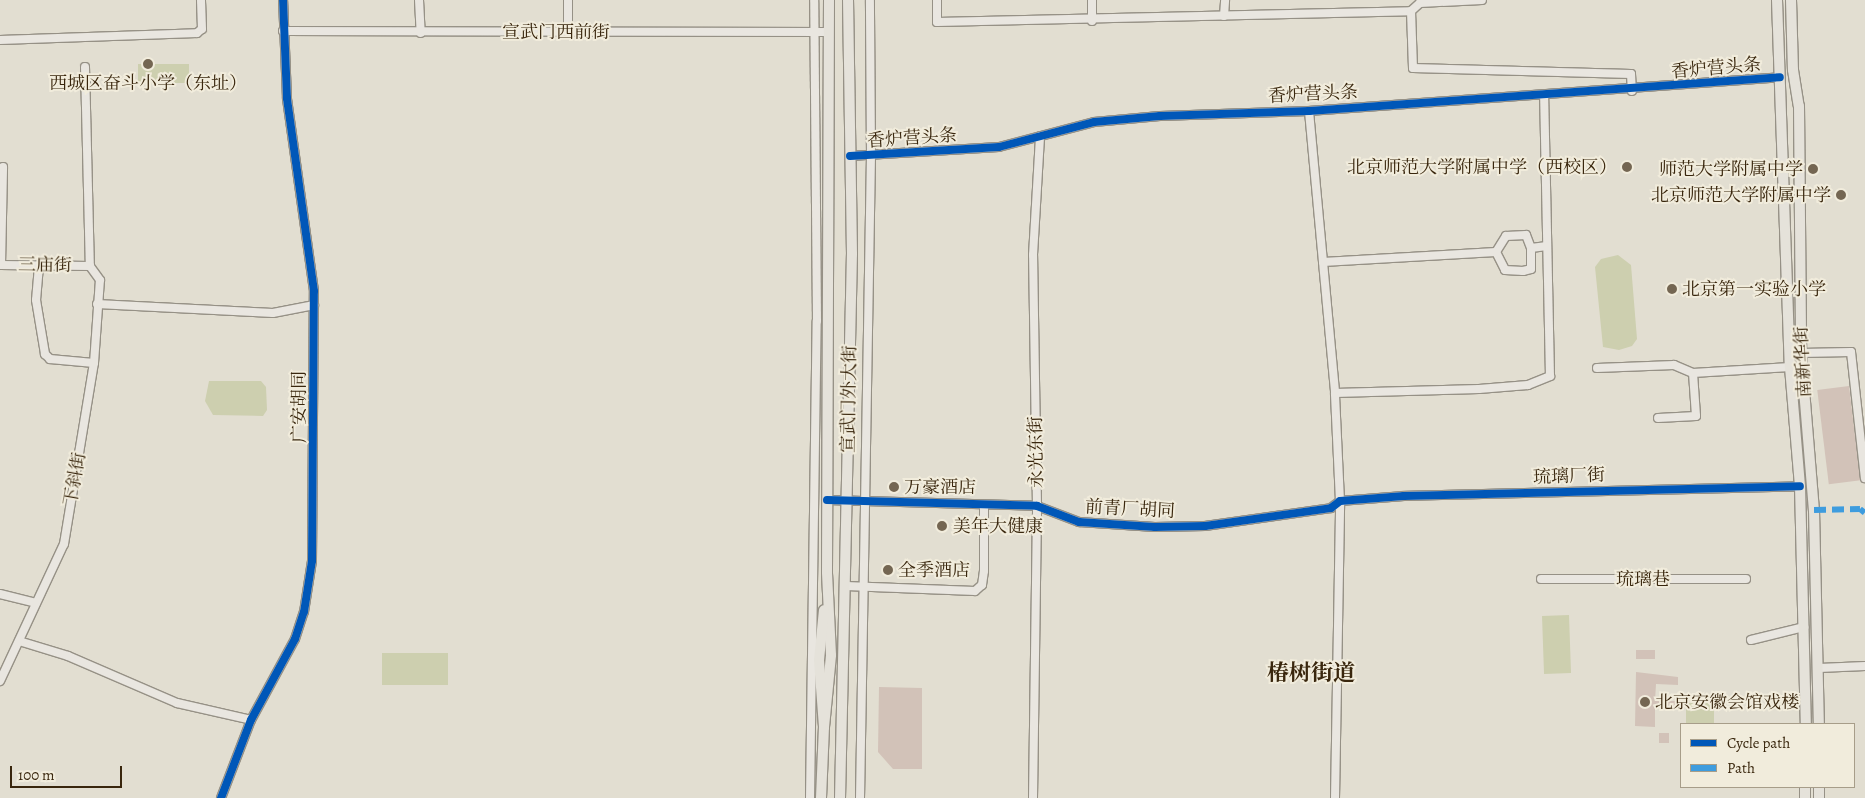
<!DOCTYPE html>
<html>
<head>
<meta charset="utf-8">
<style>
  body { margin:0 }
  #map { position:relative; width:1865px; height:798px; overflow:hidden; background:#e2ded1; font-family:Alegreya,"Noto Serif SC",serif }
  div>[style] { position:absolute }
  .green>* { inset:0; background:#cdcfaf; transform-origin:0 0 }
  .building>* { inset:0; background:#d2c2b8; transform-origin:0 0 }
  .roads { filter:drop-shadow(1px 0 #969186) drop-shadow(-1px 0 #969186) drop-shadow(0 1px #969186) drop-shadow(0 -1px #969186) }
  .minor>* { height:8px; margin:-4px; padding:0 4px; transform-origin:4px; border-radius:4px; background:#e9e6e0 }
  .major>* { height:10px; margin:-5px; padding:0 5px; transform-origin:5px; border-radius:5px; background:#e5e2da }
  .quiet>* { height:6px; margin-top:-3px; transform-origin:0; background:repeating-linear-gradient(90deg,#3e9cde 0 12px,transparent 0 18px) }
  .cycleway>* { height:8px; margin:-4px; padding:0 4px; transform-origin:4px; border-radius:4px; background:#0057b8 }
  .dots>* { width:14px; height:14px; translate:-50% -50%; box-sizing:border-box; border:2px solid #f1ecdc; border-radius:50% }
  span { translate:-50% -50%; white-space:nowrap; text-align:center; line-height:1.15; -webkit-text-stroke:4px #f1ecdc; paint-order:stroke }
  .street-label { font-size:18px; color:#39260d }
  .poi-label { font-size:18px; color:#39260d }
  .right { translate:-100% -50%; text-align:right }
  .left { translate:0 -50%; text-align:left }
  .district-label { font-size:22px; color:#39260d; font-weight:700 }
  .legend { position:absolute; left:1680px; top:723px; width:175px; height:65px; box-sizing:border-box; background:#f1ecdc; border:1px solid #a79d89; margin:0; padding:6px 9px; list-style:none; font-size:15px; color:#39260d }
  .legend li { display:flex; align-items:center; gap:10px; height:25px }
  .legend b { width:25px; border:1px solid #a79d89 }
  .scale { position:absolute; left:10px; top:766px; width:112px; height:22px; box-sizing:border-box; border:2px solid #39260d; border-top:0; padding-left:6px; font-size:15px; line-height:18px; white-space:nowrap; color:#39260d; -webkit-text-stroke:4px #f1ecdc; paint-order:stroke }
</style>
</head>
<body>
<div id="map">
  <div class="green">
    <div style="left:189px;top:64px;width:19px;height:51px;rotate:90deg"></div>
    <div style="clip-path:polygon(1618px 255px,1631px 265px,1637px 339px,1632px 346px,1619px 350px,1603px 347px,1595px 267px,1601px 259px)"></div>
    <div style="clip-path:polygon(209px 381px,261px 381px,266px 387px,267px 410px,263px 416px,213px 415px,205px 401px)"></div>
    <div style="left:1569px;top:615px;width:58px;height:27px;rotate:88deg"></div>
    <div style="left:382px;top:653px;width:66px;height:32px"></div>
    <div style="left:1686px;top:703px;width:28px;height:21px"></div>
  </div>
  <div class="building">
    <div style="left:1849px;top:386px;width:95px;height:32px;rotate:83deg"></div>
    <div style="left:1636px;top:650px;width:19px;height:9px"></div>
    <div style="clip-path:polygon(1636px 672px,1678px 677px,1678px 685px,1656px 684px,1655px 701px,1678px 701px,1678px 708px,1655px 708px,1655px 727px,1635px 726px)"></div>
    <div style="clip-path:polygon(879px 687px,922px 688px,922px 769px,893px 769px,878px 752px)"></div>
    <div style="left:1659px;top:733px;width:10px;height:10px"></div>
  </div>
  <div class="roads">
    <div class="minor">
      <div style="left:419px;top:0;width:33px;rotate:87deg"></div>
      <div style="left:568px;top:0;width:32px;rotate:90deg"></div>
      <div style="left:937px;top:0;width:22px;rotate:90deg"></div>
      <div style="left:937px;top:22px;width:474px;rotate:-1.3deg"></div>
      <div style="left:1411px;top:11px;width:12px;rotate:-42deg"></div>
      <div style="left:1420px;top:3px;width:62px;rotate:-2.8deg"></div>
      <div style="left:1092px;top:0;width:21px;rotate:90deg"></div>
      <div style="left:1411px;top:11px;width:57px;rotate:88deg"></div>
      <div style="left:1413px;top:68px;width:218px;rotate:1.6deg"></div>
      <div style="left:1631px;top:74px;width:17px;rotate:87deg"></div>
      <div style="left:1224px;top:16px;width:16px;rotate:-86deg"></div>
      <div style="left:283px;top:31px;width:546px;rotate:0.1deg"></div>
      <div style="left:0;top:40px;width:197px;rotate:-2deg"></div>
      <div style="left:197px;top:33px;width:6px;rotate:-39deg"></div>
      <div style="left:202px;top:29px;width:29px;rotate:-92deg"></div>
      <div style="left:85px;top:67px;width:199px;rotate:88.6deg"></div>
      <div style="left:1309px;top:111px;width:283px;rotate:84.7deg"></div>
      <div style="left:1335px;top:393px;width:144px;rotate:-1.6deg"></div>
      <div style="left:1479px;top:389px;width:49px;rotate:-4.7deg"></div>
      <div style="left:1528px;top:385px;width:24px;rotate:-22deg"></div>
      <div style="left:1550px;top:376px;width:282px;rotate:-91.2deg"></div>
      <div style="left:850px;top:156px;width:149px;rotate:-3.5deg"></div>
      <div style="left:999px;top:147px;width:98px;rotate:-14.7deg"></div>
      <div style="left:1094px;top:122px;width:66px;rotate:-5.2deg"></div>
      <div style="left:1160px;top:116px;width:149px;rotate:-1.9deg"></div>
      <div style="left:1309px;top:111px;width:472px;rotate:-4.1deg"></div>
      <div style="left:1496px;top:252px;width:20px;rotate:63deg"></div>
      <div style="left:1505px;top:270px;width:18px;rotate:3deg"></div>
      <div style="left:1523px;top:271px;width:8px;rotate:-14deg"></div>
      <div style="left:1531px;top:269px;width:21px;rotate:-90deg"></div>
      <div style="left:1323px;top:262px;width:173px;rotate:-3.3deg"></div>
      <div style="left:1496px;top:252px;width:19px;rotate:-58deg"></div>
      <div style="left:1506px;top:236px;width:20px;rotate:-3deg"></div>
      <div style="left:1526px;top:235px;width:14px;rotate:69deg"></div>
      <div style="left:1531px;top:248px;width:16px;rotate:-7deg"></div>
      <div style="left:0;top:265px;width:90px;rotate:0.6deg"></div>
      <div style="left:1px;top:265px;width:98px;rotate:-88.8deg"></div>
      <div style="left:39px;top:266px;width:34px;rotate:95deg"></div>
      <div style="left:36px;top:300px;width:55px;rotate:80.5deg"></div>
      <div style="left:45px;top:354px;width:7px;rotate:45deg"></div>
      <div style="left:50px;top:359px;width:44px;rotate:5.2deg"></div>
      <div style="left:97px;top:304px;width:176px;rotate:2.9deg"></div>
      <div style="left:273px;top:313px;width:42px;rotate:-11deg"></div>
      <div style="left:1801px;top:353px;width:50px;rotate:-1.1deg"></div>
      <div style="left:1851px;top:352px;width:127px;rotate:83.7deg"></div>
      <div style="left:1597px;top:368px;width:77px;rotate:-2.2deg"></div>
      <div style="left:1674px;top:365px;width:21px;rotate:23deg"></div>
      <div style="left:1693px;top:373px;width:43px;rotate:86deg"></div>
      <div style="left:1696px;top:416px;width:38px;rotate:177deg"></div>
      <div style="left:1693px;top:373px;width:97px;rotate:-3.5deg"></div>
      <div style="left:827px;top:500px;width:210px;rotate:1.6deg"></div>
      <div style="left:1037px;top:506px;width:45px;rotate:20.9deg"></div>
      <div style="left:1079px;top:522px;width:76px;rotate:3.8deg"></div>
      <div style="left:1155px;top:527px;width:50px;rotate:-1.1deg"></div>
      <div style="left:1205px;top:526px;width:127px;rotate:-8.1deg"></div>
      <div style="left:1331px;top:508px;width:11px;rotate:-38deg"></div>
      <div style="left:1340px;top:501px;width:64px;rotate:-4.5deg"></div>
      <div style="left:1404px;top:496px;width:396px;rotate:-1.4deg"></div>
      <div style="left:1541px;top:579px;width:205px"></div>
      <div style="left:846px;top:586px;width:129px;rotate:2.2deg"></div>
      <div style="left:975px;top:591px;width:9px;rotate:-41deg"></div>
      <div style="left:982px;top:585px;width:14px;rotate:-82deg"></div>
      <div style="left:984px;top:571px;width:66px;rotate:-90deg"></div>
      <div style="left:0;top:594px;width:37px;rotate:14deg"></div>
      <div style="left:1751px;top:640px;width:55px;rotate:-13.8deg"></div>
      <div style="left:19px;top:641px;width:51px;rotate:17deg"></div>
      <div style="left:68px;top:656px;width:119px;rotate:23.3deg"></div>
      <div style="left:177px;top:703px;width:76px;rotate:12.9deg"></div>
      <div style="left:1819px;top:668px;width:46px;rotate:-2.5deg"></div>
      <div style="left:0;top:681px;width:151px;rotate:-65deg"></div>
      <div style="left:64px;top:544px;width:183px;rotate:-80.6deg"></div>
      <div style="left:94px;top:363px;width:83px;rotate:-85.9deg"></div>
      <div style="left:100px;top:280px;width:17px;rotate:-126deg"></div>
      <div style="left:221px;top:798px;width:84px;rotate:-69deg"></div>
      <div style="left:251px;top:720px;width:92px;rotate:-61.5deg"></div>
      <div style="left:295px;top:639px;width:28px;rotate:-72deg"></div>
      <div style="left:304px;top:612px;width:52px;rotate:-81.1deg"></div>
      <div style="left:312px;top:561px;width:270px;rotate:-89.6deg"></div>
      <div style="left:314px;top:291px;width:195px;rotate:-98deg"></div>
      <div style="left:287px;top:98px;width:98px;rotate:-92.3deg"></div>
      <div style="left:810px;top:798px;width:477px;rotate:-89.2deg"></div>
      <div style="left:817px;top:321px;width:321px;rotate:-90.5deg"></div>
      <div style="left:860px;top:798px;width:643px;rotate:-89.02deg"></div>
      <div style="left:871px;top:155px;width:155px;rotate:-90.4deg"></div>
      <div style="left:1033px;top:798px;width:292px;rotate:-89.2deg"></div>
      <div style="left:1037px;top:506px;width:251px;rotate:-90.9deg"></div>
      <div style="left:1033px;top:255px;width:119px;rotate:-86.6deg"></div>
      <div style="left:1335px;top:798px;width:297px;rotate:-89deg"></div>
      <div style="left:1340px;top:501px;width:108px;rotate:-92.7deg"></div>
    </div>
    <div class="major">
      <div style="left:1777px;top:0;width:367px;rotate:88deg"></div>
      <div style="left:1790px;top:367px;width:119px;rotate:85.2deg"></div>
      <div style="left:1800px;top:486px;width:238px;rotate:88.6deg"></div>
      <div style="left:1791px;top:0;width:70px;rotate:88.4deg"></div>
      <div style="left:1793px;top:70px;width:36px;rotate:81deg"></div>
      <div style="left:1799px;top:106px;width:247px;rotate:89.5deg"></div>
      <div style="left:1801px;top:353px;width:158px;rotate:85.3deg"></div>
      <div style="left:1814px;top:510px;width:214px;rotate:88.7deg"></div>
      <div style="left:824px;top:727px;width:72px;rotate:-84.4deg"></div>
      <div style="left:831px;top:655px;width:83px;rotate:-92.8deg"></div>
      <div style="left:827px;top:572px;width:572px;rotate:-89.8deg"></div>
      <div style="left:821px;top:798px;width:71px;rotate:-87.6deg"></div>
      <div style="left:824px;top:727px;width:67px;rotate:-94.3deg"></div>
      <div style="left:819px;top:660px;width:50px;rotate:-84.3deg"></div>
      <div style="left:840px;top:798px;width:544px;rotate:-88.74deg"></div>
      <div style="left:852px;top:254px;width:254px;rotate:-90.9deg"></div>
      <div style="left:1805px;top:798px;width:11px;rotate:-90deg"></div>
      <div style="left:1819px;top:798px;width:11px;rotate:-90deg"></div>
    </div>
  </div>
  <div class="quiet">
    <div style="left:1814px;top:510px;width:46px;rotate:-1.2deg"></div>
    <div style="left:1860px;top:509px;width:6px;rotate:39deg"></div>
  </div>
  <div class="cycleway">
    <div style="left:850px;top:156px;width:149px;rotate:-3.5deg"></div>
    <div style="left:999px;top:147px;width:98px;rotate:-14.7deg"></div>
    <div style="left:1094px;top:122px;width:66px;rotate:-5.2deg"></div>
    <div style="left:1160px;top:116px;width:149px;rotate:-1.9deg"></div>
    <div style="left:1309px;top:111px;width:472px;rotate:-4.1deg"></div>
    <div style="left:827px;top:500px;width:210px;rotate:1.6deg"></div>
    <div style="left:1037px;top:506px;width:45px;rotate:20.9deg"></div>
    <div style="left:1079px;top:522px;width:76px;rotate:3.8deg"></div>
    <div style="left:1155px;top:527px;width:50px;rotate:-1.1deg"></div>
    <div style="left:1205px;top:526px;width:127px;rotate:-8.1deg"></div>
    <div style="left:1331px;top:508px;width:11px;rotate:-38deg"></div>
    <div style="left:1340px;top:501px;width:64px;rotate:-4.5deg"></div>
    <div style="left:1404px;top:496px;width:396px;rotate:-1.4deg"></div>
    <div style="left:221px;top:798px;width:84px;rotate:-69deg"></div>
    <div style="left:251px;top:720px;width:92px;rotate:-61.5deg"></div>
    <div style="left:295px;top:639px;width:28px;rotate:-72deg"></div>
    <div style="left:304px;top:612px;width:52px;rotate:-81.1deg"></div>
    <div style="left:312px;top:561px;width:270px;rotate:-89.6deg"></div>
    <div style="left:314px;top:291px;width:195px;rotate:-98deg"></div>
    <div style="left:287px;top:98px;width:98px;rotate:-92.3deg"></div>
  </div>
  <div class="dots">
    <div style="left:148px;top:64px;background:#746652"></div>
    <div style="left:1627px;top:167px;background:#746652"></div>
    <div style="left:1813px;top:169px;background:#746652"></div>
    <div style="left:1841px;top:195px;background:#746652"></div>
    <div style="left:1672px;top:289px;background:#746652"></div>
    <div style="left:894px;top:487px;background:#746652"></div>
    <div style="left:942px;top:526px;background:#746652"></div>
    <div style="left:888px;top:570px;background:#746652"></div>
    <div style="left:1645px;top:702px;background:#746652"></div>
  </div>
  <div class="street-label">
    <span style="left:556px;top:32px">宣武门西前街</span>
    <span style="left:1716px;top:68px;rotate:-5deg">香炉营头条</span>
    <span style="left:1313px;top:94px;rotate:-3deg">香炉营头条</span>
    <span style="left:912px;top:138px;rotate:-4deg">香炉营头条</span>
    <span style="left:45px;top:265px;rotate:1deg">三庙街</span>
    <span style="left:1803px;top:362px;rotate:-93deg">南新华街</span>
    <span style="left:849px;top:399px;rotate:-89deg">宣武门外大街</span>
    <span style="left:299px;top:407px;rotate:-90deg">广安胡同</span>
    <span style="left:1036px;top:452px;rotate:-91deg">永光东街</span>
    <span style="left:1569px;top:476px;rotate:-2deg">琉璃厂街</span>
    <span style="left:75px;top:479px;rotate:-80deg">下斜街</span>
    <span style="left:1130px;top:509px;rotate:3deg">前青厂胡同</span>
    <span style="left:1643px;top:579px">琉璃巷</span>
  </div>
  <div class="poi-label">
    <span style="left:148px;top:83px">西城区奋斗小学（东址）</span>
    <span class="right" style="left:1617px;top:167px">北京师范大学附属中学（西校区）</span>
    <span class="right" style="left:1803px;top:169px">师范大学附属中学</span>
    <span class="right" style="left:1831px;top:195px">北京师范大学附属中学</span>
    <span class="left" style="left:1682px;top:289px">北京第一实验小学</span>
    <span class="left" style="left:904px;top:487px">万豪酒店</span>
    <span class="left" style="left:953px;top:526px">美年大健康</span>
    <span class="left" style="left:898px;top:570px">全季酒店</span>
    <span class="left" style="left:1655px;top:702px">北京安徽会馆戏楼</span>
  </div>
  <div class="district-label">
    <span style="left:1311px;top:674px">椿树街道</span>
  </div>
  <ul class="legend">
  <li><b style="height:6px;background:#0057b8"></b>Cycle path</li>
  <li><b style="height:6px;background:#3e9cde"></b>Path</li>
  </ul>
  <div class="scale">100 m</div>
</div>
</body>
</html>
